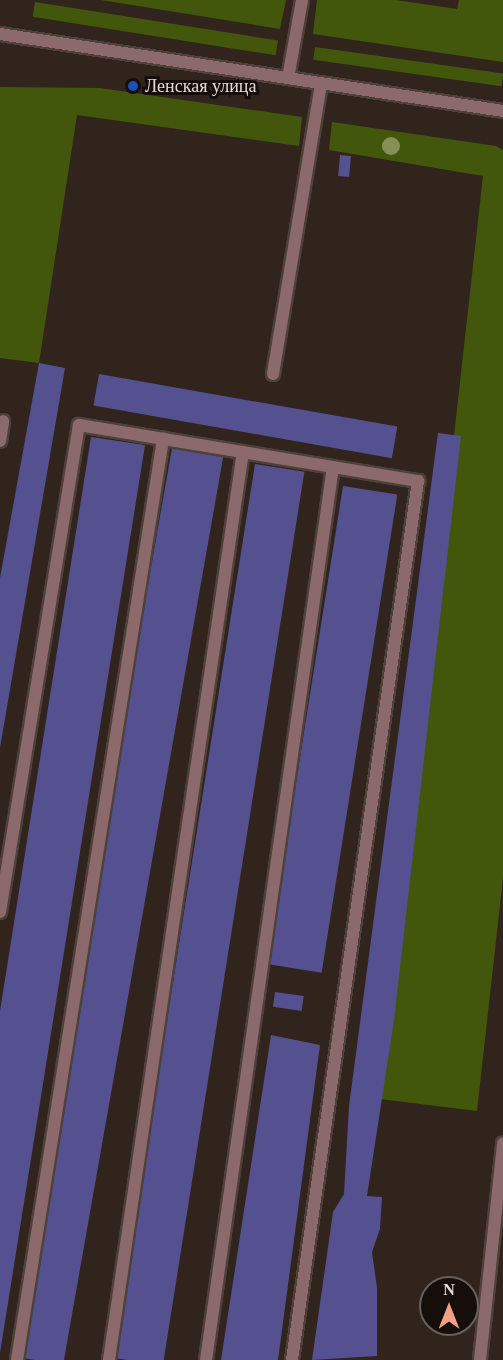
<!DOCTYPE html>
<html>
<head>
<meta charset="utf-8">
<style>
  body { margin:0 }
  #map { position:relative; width:503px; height:1360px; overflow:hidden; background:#31241c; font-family:Georgia,serif }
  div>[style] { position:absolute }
  .green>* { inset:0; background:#43570c; transform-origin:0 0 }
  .building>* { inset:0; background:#55508f; transform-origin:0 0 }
  .roads { filter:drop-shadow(2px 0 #4e413a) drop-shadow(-2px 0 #4e413a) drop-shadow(0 2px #4e413a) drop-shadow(0 -2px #4e413a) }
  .service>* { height:12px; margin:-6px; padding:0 6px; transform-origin:6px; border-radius:6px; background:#8c6a6c }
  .minor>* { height:12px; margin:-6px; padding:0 6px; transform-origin:6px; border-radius:6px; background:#8c6a6c }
  .tertiary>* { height:12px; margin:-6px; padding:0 6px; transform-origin:6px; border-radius:6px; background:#8c6a6c }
  .trees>* { width:18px; height:18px; margin:-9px; border-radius:50%; background:#849057 }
  .dots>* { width:16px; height:16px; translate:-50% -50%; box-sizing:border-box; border:3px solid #150e0b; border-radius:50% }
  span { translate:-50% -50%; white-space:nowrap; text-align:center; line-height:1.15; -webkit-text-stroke:6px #150e0b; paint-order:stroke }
  .poi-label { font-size:18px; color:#e4dbd6 }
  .left { translate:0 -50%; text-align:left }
  .north { position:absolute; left:419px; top:1276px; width:60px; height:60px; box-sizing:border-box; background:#150e0b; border:2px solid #68605c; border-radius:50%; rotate:0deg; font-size:16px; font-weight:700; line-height:24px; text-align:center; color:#e4dbd6 }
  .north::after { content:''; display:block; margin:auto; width:21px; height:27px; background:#f39f85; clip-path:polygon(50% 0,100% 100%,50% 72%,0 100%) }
</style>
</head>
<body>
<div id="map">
  <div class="green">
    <div style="clip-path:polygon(101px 0,286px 0,280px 29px)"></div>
    <div style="clip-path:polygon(317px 0,396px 0,457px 9px,459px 0,503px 0,503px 62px,313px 34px)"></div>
    <div style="left:35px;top:2px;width:246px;height:15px;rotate:9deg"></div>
    <div style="left:315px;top:47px;width:190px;height:13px;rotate:8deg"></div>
    <div style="clip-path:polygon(0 87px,100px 88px,302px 117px,299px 146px,77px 115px,39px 363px,0 358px)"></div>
    <div style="clip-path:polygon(332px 122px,496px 146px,503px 150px,503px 878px,477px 1111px,380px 1099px,483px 176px,329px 150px)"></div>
  </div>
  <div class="building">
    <div style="left:340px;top:155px;width:11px;height:21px;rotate:5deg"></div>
    <div style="clip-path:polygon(39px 363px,65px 368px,0 748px,0 578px)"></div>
    <div style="left:99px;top:374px;width:303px;height:32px;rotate:10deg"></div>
    <div style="clip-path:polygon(438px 433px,461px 436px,394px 1020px,367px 1196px,382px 1197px,380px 1229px,372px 1252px,377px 1288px,377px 1356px,312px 1360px,333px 1212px,344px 1194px,349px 1106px)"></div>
    <div style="clip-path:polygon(91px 437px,145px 445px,0 1353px,0 1011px)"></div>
    <div style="left:172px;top:448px;width:52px;height:922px;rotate:10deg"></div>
    <div style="left:255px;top:464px;width:50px;height:905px;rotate:9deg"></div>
    <div style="left:343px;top:486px;width:55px;height:484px;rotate:9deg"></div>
    <div style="left:275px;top:992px;width:29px;height:15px;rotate:8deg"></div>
    <div style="clip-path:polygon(271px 1035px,320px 1045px,278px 1360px,221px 1360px)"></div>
  </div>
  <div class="roads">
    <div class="service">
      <div style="left:288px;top:78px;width:79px;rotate:-79.8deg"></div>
      <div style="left:273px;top:374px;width:295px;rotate:-80.6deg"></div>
      <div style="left:0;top:441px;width:20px;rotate:-81deg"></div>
      <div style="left:0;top:912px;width:493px;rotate:-80.8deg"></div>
      <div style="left:79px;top:425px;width:344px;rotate:9.4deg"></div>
      <div style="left:418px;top:481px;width:888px;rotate:98.16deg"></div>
      <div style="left:17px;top:1360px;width:933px;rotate:-80.99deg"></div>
      <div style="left:109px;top:1360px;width:918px;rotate:-81.61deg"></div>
      <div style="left:206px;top:1360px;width:902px;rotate:-81.91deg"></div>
    </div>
    <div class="minor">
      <div style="left:0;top:34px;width:509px;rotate:8.7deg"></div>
    </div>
    <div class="tertiary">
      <div style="left:480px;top:1360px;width:218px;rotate:-83.9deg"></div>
    </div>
  </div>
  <div class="trees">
    <div style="left:391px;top:146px"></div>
  </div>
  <div class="dots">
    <div style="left:133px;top:86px;background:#1a4fb4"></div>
  </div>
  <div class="poi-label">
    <span class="left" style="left:145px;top:86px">Ленская улица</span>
  </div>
  <div class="north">N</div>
</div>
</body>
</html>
